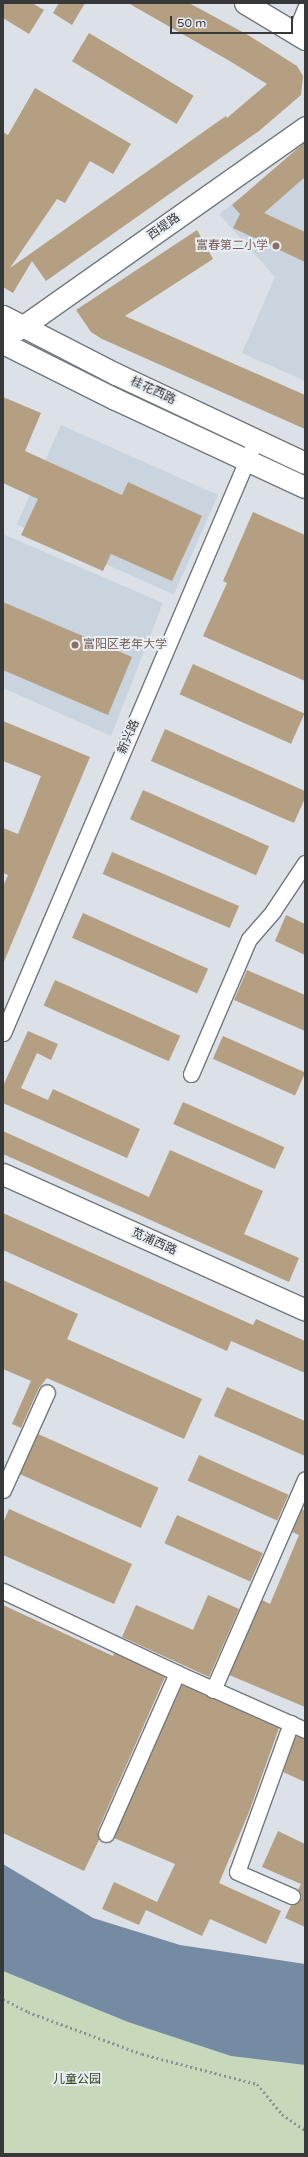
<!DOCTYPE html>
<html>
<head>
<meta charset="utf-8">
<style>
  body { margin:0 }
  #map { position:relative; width:308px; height:2157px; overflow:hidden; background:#dbe1e6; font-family:"Varela Round","Noto Sans SC",sans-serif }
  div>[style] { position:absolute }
  .built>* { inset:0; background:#cad4df; transform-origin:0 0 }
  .green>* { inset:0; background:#c8d8ba }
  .water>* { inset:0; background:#758ba4 }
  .building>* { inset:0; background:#b49f83; transform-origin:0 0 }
  .path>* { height:2.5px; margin-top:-1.25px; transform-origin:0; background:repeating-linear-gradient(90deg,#8e9295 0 2px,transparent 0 5px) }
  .roads { filter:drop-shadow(1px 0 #72777c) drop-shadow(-1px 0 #72777c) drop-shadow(0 1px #72777c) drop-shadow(0 -1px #72777c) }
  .street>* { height:15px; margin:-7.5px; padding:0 7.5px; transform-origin:7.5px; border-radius:7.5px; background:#fff }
  .secondary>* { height:21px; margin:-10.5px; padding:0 10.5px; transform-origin:10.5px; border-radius:10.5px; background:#fff }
  .dots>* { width:11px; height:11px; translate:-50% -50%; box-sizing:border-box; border:2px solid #e8eef4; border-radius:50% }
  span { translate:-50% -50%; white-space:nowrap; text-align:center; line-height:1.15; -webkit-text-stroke:4px #e8eef4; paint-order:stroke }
  .street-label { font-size:12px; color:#36383a }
  .education-label { font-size:12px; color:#785e54 }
  .right { translate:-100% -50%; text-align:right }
  .left { translate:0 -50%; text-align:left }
  .park-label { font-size:12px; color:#2f4314 }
  .frame { position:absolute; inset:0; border:4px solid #36383a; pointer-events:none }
  .scale { position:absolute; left:170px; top:16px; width:123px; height:18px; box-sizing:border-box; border:2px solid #36383a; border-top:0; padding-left:5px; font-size:12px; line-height:14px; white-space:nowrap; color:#36383a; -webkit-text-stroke:3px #e8eef4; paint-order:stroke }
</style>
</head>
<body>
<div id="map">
  <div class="built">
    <div style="clip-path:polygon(305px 149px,305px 381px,242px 353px,275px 277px,219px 214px)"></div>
    <div style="left:61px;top:425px;width:172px;height:109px;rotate:24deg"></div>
    <div style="clip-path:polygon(3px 534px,163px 603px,111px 736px,3px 688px)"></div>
  </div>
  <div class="green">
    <div style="clip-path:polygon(3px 1971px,128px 2022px,231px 2056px,305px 2065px,305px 2154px,3px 2154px)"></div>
  </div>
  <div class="water">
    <div style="clip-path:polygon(3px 1864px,93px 1918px,180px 1945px,305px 1964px,305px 2065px,231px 2056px,128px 2022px,3px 1971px)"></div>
  </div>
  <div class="building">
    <div style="clip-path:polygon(3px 3px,32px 3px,44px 10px,29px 34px,3px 18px)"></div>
    <div style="clip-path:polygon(59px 3px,85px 3px,72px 25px,53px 13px)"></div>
    <div style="clip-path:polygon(128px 3px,189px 3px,248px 35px,297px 66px,303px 76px,301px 95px,259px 131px,46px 281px,32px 261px,13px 293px,3px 287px,3px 132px,8px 135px,35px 88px,131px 144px,113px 174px,90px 161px,65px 203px,57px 199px,10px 268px,226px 116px,227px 118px,267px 84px,228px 60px)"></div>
    <div style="left:89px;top:33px;width:122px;height:33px;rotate:31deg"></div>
    <div style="clip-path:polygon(305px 142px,305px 177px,264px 213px,305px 232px,305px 262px,233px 228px,240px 214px,232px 205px)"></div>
    <div style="clip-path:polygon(197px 230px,213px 259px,125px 316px,305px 395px,305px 429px,102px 339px,91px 332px,76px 310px)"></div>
    <div style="clip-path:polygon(3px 397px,41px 413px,25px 451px,122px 495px,128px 482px,202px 516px,172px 581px,111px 554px,103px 571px,21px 535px,38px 499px,3px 483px)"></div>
    <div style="clip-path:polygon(253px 512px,305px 535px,305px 681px,203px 636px,227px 583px,223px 581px)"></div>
    <div style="clip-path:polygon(3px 602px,132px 657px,108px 715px,3px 670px)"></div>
    <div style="left:193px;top:664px;width:122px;height:33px;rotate:24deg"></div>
    <div style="clip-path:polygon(3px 721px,90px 757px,3px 964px,3px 886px,8px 875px,3px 873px,3px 828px,18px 834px,41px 776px,3px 761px)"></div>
    <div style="clip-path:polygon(165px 729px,305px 791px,305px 798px,294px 823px,151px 761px)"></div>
    <div style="left:143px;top:790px;width:138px;height:32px;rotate:24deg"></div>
    <div style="left:112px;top:852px;width:138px;height:24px;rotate:23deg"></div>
    <div style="left:83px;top:913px;width:137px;height:27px;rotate:24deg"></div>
    <div style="clip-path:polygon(286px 915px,305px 924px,305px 955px,275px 941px)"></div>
    <div style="clip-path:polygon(247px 970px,305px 995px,305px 1031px,234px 1000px)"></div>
    <div style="left:55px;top:980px;width:137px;height:28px;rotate:24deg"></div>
    <div style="clip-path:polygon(28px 1031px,58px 1044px,51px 1060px,37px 1053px,21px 1088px,48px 1100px,53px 1089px,140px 1129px,127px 1158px,3px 1103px,3px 1086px)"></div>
    <div style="left:223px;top:1036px;width:90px;height:25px;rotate:24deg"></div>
    <div style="left:183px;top:1102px;width:111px;height:24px;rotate:24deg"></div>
    <div style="clip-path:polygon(3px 1131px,149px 1197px,170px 1150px,263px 1191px,244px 1234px,299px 1258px,289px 1282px,3px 1154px)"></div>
    <div style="clip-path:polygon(3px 1213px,253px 1325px,256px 1319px,305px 1341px,305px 1373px,231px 1341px,227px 1351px,3px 1250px)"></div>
    <div style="clip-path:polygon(3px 1280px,78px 1314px,67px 1339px,202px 1399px,184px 1439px,47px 1378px,39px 1388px,21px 1428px,12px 1424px,31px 1381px,3px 1369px)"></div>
    <div style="clip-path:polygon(227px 1387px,305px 1421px,305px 1456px,214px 1416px)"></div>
    <div style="left:38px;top:1434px;width:132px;height:44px;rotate:24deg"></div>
    <div style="left:199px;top:1455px;width:98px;height:28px;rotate:24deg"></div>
    <div style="clip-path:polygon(9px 1509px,132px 1564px,114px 1604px,3px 1555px,3px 1523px)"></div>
    <div style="clip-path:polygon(302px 1509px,305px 1511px,305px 1707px,229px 1675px,262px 1600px,270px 1604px,299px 1535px,292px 1532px)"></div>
    <div style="left:177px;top:1515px;width:94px;height:31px;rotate:24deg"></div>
    <div style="clip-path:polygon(208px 1595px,239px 1609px,209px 1677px,122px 1637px,136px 1605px,193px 1630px)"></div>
    <div style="clip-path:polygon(3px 1605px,113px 1656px,114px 1653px,165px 1677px,98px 1830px,99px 1840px,84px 1871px,3px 1833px)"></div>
    <div style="clip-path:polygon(182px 1685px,279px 1728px,249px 1812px,219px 1883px,281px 1911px,266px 1944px,210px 1919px,202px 1936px,146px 1910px,139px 1925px,102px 1909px,114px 1882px,157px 1902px,175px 1864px,114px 1838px)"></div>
    <div style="clip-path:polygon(296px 1736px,305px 1739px,305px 1782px,283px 1772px)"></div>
    <div style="clip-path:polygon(278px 1831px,305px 1844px,305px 1927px,285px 1918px,291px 1905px,297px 1903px,300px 1900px,301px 1895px,298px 1890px,301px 1884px,262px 1867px)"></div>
  </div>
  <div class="path">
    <div style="left:3px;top:1999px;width:28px;rotate:27deg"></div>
    <div style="left:28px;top:2012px;width:121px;rotate:20.2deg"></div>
    <div style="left:142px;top:2054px;width:119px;rotate:14.6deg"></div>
    <div style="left:257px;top:2084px;width:39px;rotate:50deg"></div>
    <div style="left:282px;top:2114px;width:28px;rotate:35deg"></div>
  </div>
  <div class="roads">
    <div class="street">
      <div style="left:295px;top:33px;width:27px;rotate:-68deg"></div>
      <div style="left:3px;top:1033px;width:643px;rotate:-66.94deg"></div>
      <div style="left:191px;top:1074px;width:147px;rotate:-66.8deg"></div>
      <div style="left:249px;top:939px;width:37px;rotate:-49deg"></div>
      <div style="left:273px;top:911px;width:58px;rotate:-56.3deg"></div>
      <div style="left:3px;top:1490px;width:107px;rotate:-65.8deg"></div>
      <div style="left:3px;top:1591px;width:192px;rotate:25.2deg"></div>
      <div style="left:177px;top:1673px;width:140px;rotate:24deg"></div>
      <div style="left:213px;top:1690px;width:230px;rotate:-66.4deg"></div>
      <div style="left:291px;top:1723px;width:158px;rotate:109.9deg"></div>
      <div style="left:237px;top:1872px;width:60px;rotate:23.6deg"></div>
      <div style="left:106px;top:1834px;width:176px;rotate:-66.2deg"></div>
    </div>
    <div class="secondary">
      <div style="left:245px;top:3px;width:70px;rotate:31deg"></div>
      <div style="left:3px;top:316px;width:127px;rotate:27.2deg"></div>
      <div style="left:116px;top:374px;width:209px;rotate:25.2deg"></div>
      <div style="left:3px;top:337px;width:21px;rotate:-28deg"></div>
      <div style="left:22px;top:327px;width:347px;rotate:-35.2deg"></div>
      <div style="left:3px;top:343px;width:125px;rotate:26.6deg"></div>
      <div style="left:115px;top:399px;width:209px;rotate:24.9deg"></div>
      <div style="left:3px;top:1174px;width:331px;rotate:24.2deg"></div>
    </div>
  </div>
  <div class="dots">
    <div style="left:276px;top:246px;background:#8d6e63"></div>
    <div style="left:75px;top:645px;background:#8d6e63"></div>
  </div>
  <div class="street-label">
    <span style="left:164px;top:227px;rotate:-35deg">西堤路</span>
    <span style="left:153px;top:391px;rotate:25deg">桂花西路</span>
    <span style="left:129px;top:737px;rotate:-67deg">新兴路</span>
    <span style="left:154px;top:1242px;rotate:24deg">苋浦西路</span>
  </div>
  <div class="education-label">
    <span class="right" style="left:268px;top:246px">富春第二小学</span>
    <span class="left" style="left:83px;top:645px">富阳区老年大学</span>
  </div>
  <div class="park-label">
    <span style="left:77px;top:2080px">儿童公园</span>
  </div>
  <div class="frame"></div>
  <div class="scale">50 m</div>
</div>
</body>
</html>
